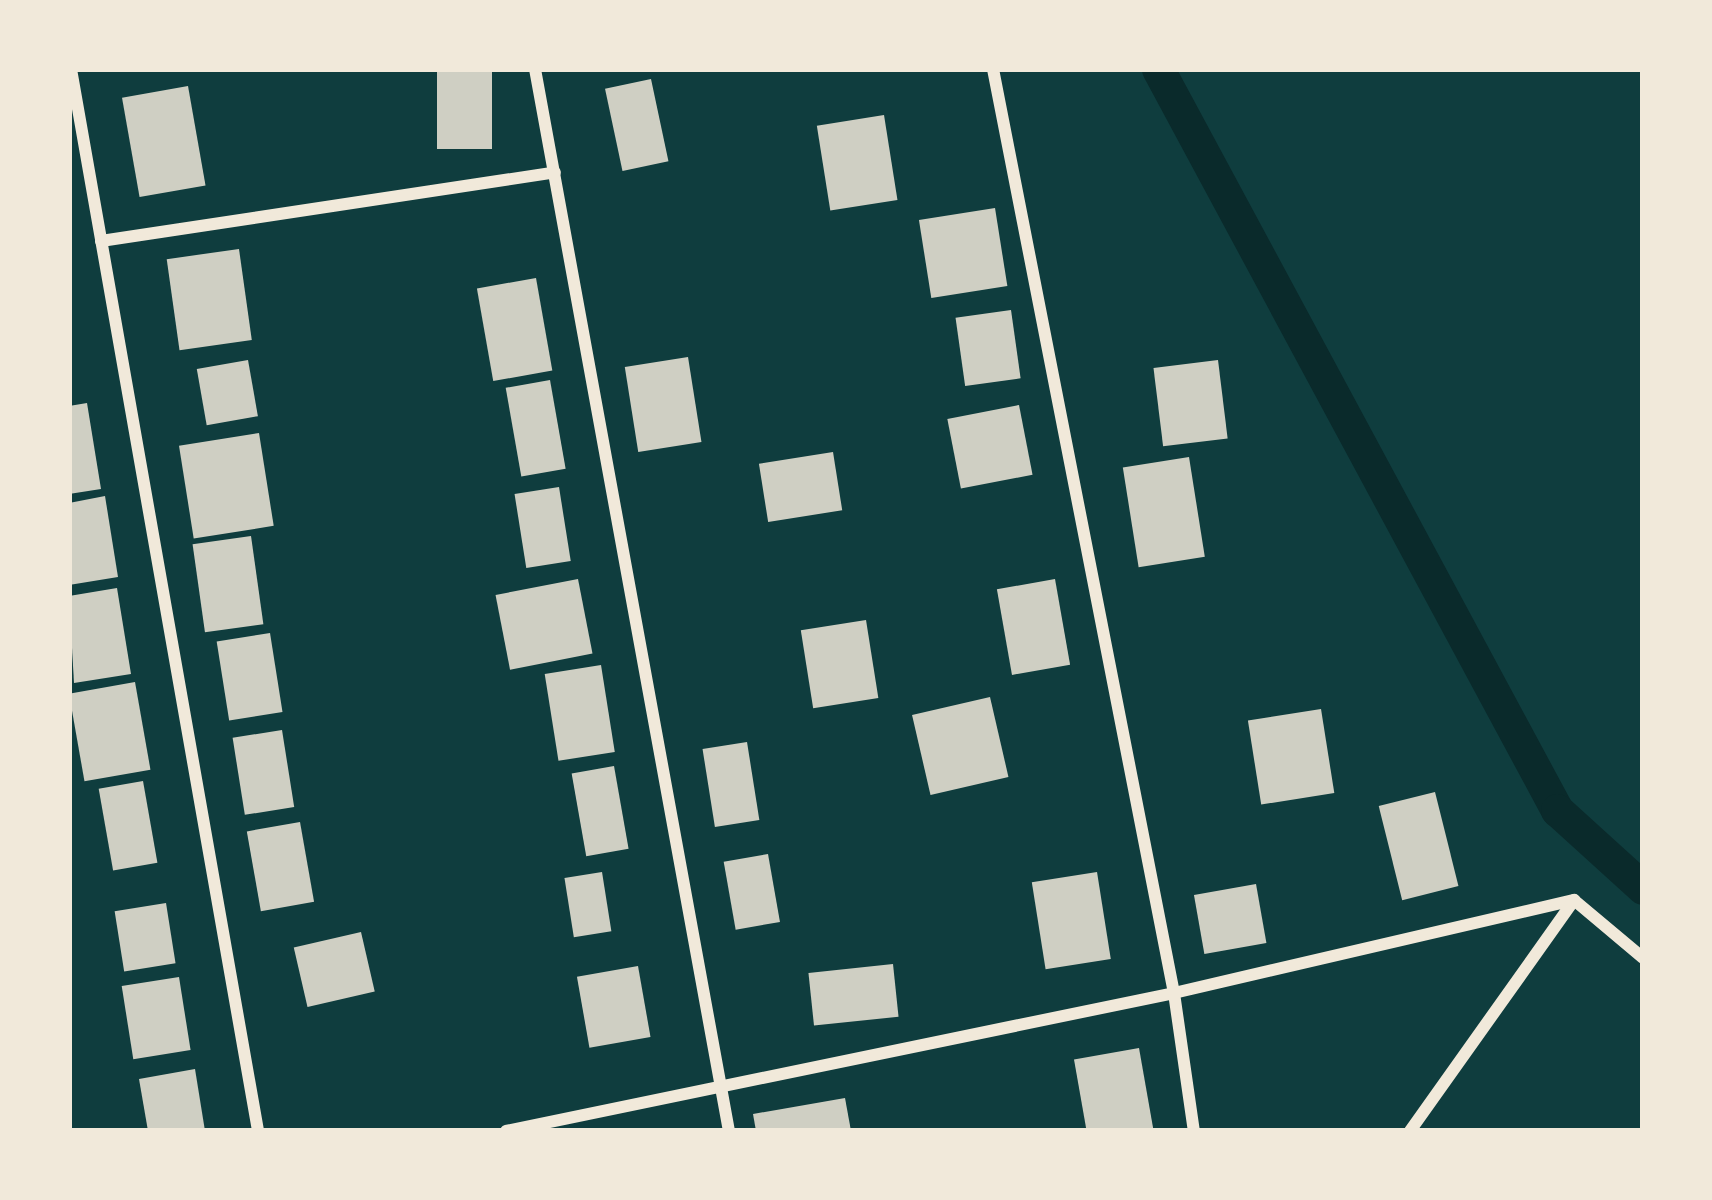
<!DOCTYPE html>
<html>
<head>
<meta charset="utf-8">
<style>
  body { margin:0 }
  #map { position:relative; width:1712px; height:1200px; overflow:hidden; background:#0f3d3e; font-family:"Roboto Condensed",sans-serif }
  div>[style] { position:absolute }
  .canal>* { height:33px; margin:-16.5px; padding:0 16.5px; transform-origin:16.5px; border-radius:16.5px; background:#0a2a2b }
  .building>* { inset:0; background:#cfcfc3; transform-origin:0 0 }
  .minor>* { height:12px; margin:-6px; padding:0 6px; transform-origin:6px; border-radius:6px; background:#f1e9da }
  span { translate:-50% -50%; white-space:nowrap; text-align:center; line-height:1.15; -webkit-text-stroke:10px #f1e9da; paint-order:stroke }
  .frame { position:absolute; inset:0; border:72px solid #f1e9da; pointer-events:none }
</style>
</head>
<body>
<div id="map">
  <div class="canal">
    <div style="left:1158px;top:69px;width:842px;rotate:61.7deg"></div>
    <div style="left:1557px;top:810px;width:116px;rotate:42.2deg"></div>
  </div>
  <div class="building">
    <div style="left:437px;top:69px;width:55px;height:80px"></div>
    <div style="left:651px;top:79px;width:84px;height:47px;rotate:78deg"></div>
    <div style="left:188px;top:86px;width:101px;height:67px;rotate:80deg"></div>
    <div style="left:884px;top:115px;width:86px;height:68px;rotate:81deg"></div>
    <div style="left:995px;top:208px;width:79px;height:77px;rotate:81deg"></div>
    <div style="left:239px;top:249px;width:92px;height:73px;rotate:82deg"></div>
    <div style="left:536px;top:278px;width:94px;height:60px;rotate:80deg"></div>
    <div style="left:1011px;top:310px;width:69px;height:56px;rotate:82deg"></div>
    <div style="left:688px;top:357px;width:86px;height:64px;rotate:81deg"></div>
    <div style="left:248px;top:360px;width:57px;height:52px;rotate:80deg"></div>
    <div style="left:1218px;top:360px;width:79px;height:65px;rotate:83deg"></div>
    <div style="left:550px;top:380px;width:90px;height:45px;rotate:80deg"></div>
    <div style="clip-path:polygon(87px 403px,101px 489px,69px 494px,69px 406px)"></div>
    <div style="left:1019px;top:405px;width:71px;height:73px;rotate:79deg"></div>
    <div style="left:259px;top:433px;width:94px;height:81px;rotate:81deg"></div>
    <div style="left:833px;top:452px;width:59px;height:75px;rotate:81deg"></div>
    <div style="left:1189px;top:457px;width:101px;height:67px;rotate:81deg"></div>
    <div style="left:559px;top:487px;width:75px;height:45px;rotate:81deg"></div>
    <div style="clip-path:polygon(105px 496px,118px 577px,69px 585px,69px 503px)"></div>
    <div style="left:251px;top:536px;width:89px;height:59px;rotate:82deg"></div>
    <div style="left:578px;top:579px;width:76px;height:84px;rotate:79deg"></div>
    <div style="left:1055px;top:579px;width:87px;height:59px;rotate:80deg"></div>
    <div style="clip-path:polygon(117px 588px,131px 674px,74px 683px,69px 596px)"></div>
    <div style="left:866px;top:620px;width:79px;height:66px;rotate:81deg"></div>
    <div style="left:270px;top:633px;width:80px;height:54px;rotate:81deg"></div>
    <div style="left:601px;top:665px;width:88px;height:57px;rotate:81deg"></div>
    <div style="left:135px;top:682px;width:89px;height:67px;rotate:80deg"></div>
    <div style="left:990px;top:697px;width:82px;height:80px;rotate:77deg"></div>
    <div style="left:1321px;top:709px;width:85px;height:74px;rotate:81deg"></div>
    <div style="left:282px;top:730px;width:78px;height:50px;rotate:81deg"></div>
    <div style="left:747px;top:742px;width:79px;height:45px;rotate:81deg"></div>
    <div style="left:614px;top:766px;width:84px;height:43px;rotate:80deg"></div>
    <div style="left:143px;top:781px;width:83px;height:45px;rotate:80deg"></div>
    <div style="left:1435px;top:792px;width:97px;height:58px;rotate:76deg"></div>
    <div style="left:300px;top:822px;width:81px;height:54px;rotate:80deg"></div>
    <div style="left:768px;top:854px;width:69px;height:45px;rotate:80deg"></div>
    <div style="left:602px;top:872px;width:60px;height:38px;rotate:81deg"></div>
    <div style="left:1097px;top:872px;width:88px;height:66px;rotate:81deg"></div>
    <div style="left:1256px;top:884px;width:60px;height:63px;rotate:80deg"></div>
    <div style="left:166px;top:903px;width:61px;height:52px;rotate:81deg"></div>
    <div style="left:361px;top:932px;width:61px;height:69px;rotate:77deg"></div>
    <div style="left:893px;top:964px;width:53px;height:85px;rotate:84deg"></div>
    <div style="left:638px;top:966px;width:72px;height:62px;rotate:80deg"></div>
    <div style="left:179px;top:977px;width:74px;height:58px;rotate:81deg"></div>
    <div style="left:1139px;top:1048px;width:84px;height:66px;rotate:80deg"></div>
    <div style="clip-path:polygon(195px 1069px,205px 1131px,148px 1131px,139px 1079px)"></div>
    <div style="clip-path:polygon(845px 1098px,851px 1131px,756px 1131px,753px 1114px)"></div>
  </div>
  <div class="minor">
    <div style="left:71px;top:69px;width:1078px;rotate:80.01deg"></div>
    <div style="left:535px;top:69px;width:1080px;rotate:79.65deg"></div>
    <div style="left:993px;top:69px;width:942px;rotate:78.92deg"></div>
    <div style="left:1174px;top:993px;width:139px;rotate:81.8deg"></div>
    <div style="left:101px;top:241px;width:459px;rotate:-8.6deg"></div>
    <div style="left:506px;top:1131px;width:682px;rotate:-11.67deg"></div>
    <div style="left:1174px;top:993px;width:411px;rotate:-13.1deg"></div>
    <div style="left:1574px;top:900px;width:90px;rotate:40deg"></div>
    <div style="left:1410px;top:1131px;width:283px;rotate:-54.6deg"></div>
  </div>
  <div class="frame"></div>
</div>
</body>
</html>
